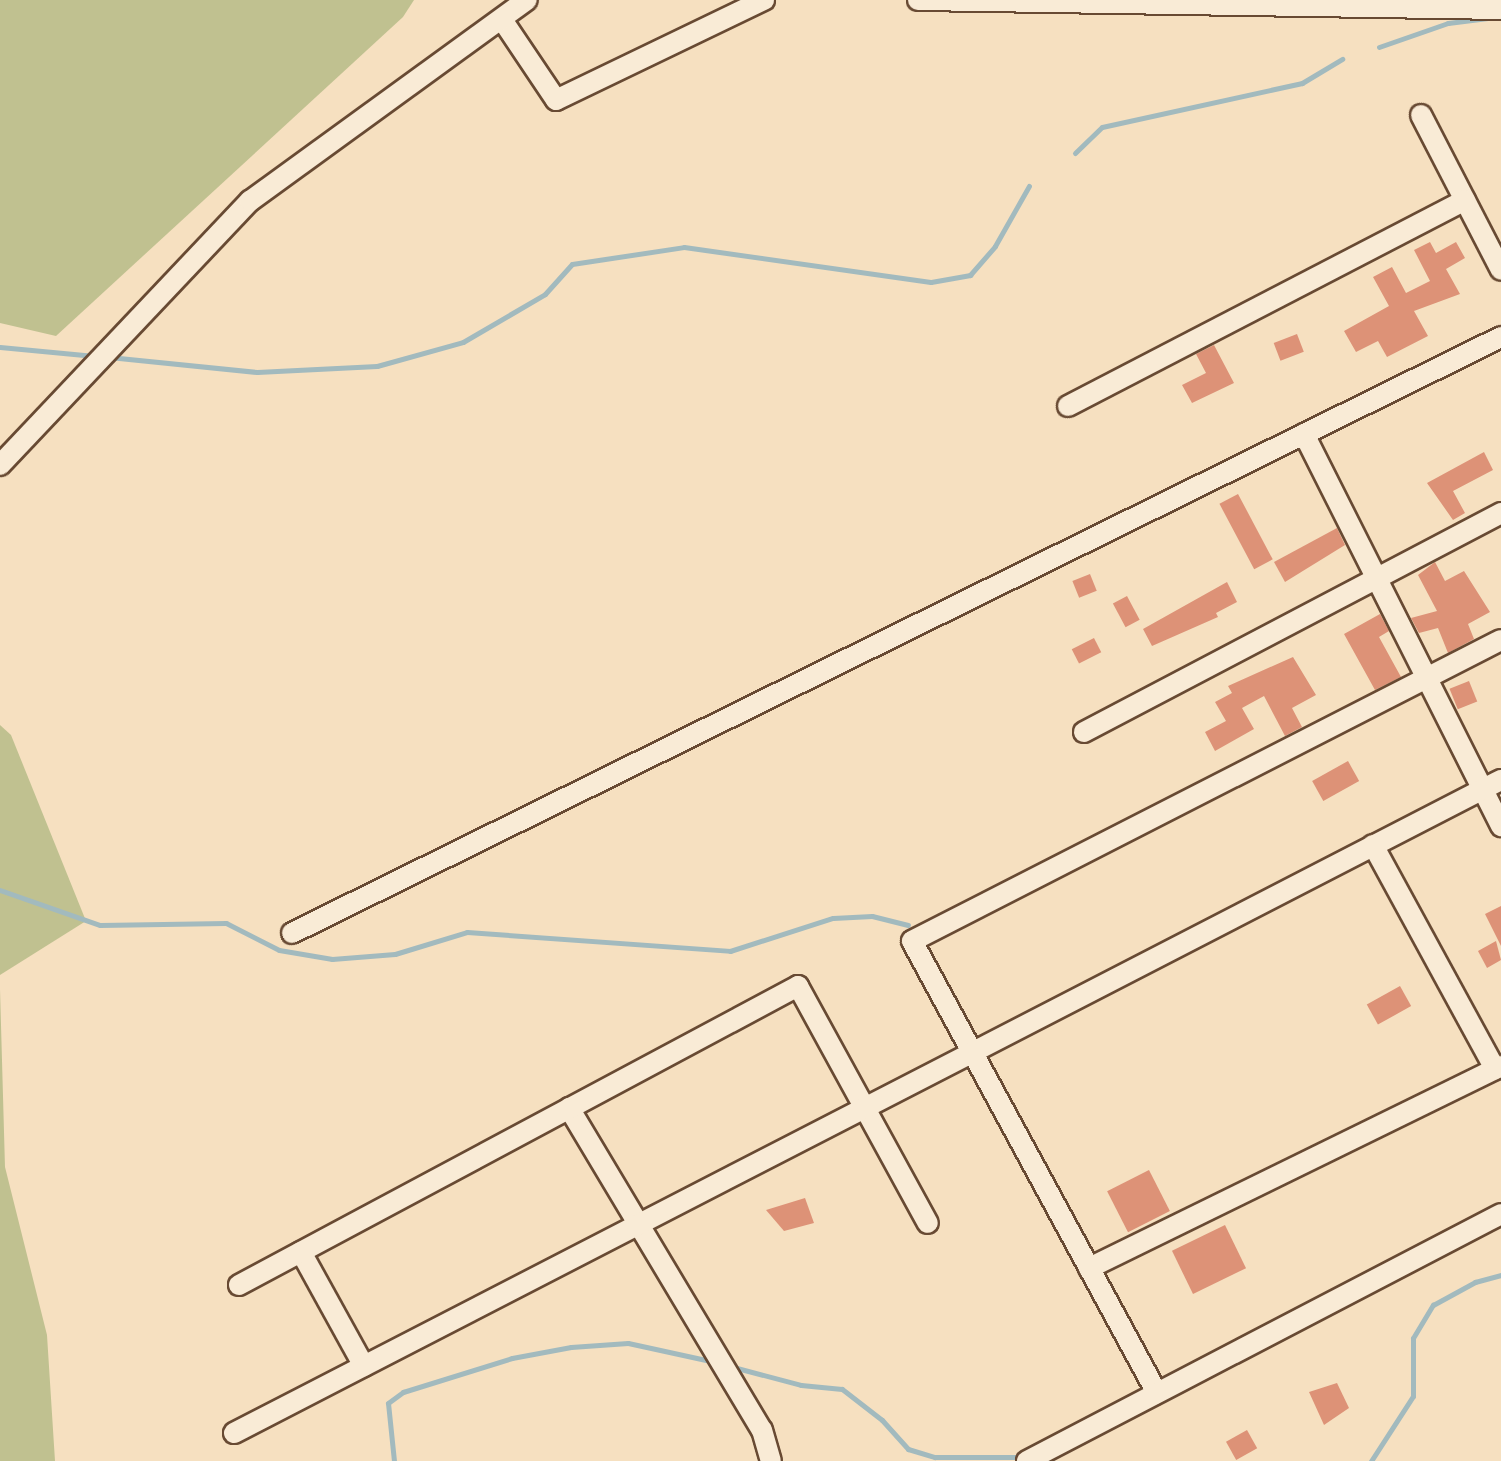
<!DOCTYPE html>
<html>
<head>
<meta charset="utf-8">
<style>
  body { margin:0 }
  #map { position:relative; width:1501px; height:1461px; overflow:hidden; background:#f6e0c0; font-family:"IM FELL Double Pica",serif }
  div>[style] { position:absolute }
  .green>* { inset:0; background:#c0c190 }
  .stream>* { height:5px; margin:-2.5px; padding:0 2.5px; transform-origin:2.5px; border-radius:2.5px; background:#a2babe }
  .building>* { inset:0; background:#dd9277; transform-origin:0 0 }
  .roads { filter:drop-shadow(2px 0 #684a33) drop-shadow(-2px 0 #684a33) drop-shadow(0 2px #684a33) drop-shadow(0 -2px #684a33) }
  .minor>* { height:20px; margin:-10px; padding:0 10px; transform-origin:10px; border-radius:10px; background:#f9ebd6 }
  span { translate:-50% -50%; white-space:nowrap; text-align:center; line-height:1.15; -webkit-text-stroke:6px #f9ebd6; paint-order:stroke }
</style>
</head>
<body>
<div id="map">
  <div class="green">
    <div style="clip-path:polygon(0 0,414px 0,403px 17px,56px 336px,0 323px)"></div>
    <div style="clip-path:polygon(0 725px,11px 735px,86px 921px,0 975px)"></div>
    <div style="clip-path:polygon(0 989px,5px 1167px,47px 1335px,55px 1461px,0 1461px)"></div>
  </div>
  <div class="stream">
    <div style="left:1379px;top:47px;width:73px;rotate:-19.2deg"></div>
    <div style="left:1448px;top:23px;width:40px;rotate:-7.1deg"></div>
    <div style="left:1075px;top:153px;width:37px;rotate:-44deg"></div>
    <div style="left:1102px;top:127px;width:205px;rotate:-12.4deg"></div>
    <div style="left:1302px;top:83px;width:47px;rotate:-31deg"></div>
    <div style="left:0;top:347px;width:95px;rotate:5.4deg"></div>
    <div style="left:109px;top:357px;width:149px;rotate:5.8deg"></div>
    <div style="left:257px;top:372px;width:120px;rotate:-2.9deg"></div>
    <div style="left:377px;top:366px;width:89px;rotate:-15.6deg"></div>
    <div style="left:463px;top:342px;width:95px;rotate:-30.3deg"></div>
    <div style="left:545px;top:294px;width:40px;rotate:-48deg"></div>
    <div style="left:572px;top:264px;width:113px;rotate:-8.6deg"></div>
    <div style="left:684px;top:247px;width:249px;rotate:8.1deg"></div>
    <div style="left:931px;top:282px;width:40px;rotate:-10deg"></div>
    <div style="left:970px;top:275px;width:38px;rotate:-49deg"></div>
    <div style="left:995px;top:246px;width:69px;rotate:-60.5deg"></div>
    <div style="left:0;top:890px;width:106px;rotate:19.3deg"></div>
    <div style="left:100px;top:925px;width:126px;rotate:-0.9deg"></div>
    <div style="left:226px;top:923px;width:59px;rotate:27deg"></div>
    <div style="left:279px;top:950px;width:54px;rotate:9.6deg"></div>
    <div style="left:332px;top:959px;width:63px;rotate:-4.5deg"></div>
    <div style="left:395px;top:954px;width:75px;rotate:-17deg"></div>
    <div style="left:467px;top:932px;width:264px;rotate:4.1deg"></div>
    <div style="left:730px;top:951px;width:108px;rotate:-17.8deg"></div>
    <div style="left:833px;top:918px;width:39px;rotate:-3deg"></div>
    <div style="left:872px;top:916px;width:37px;rotate:14deg"></div>
    <div style="left:733px;top:1367px;width:70px;rotate:14.8deg"></div>
    <div style="left:801px;top:1385px;width:41px;rotate:5.6deg"></div>
    <div style="left:842px;top:1389px;width:51px;rotate:37.8deg"></div>
    <div style="left:882px;top:1420px;width:39px;rotate:48deg"></div>
    <div style="left:908px;top:1449px;width:28px;rotate:17deg"></div>
    <div style="left:935px;top:1457px;width:88px"></div>
    <div style="left:394px;top:1461px;width:58px;rotate:-95.9deg"></div>
    <div style="left:388px;top:1403px;width:19px;rotate:-36deg"></div>
    <div style="left:403px;top:1392px;width:114px;rotate:-17.3deg"></div>
    <div style="left:512px;top:1358px;width:60px;rotate:-10.6deg"></div>
    <div style="left:571px;top:1347px;width:57px;rotate:-4deg"></div>
    <div style="left:628px;top:1343px;width:89px;rotate:12.3deg"></div>
    <div style="left:1371px;top:1461px;width:77px;rotate:-57.1deg"></div>
    <div style="left:1413px;top:1396px;width:58px;rotate:-90deg"></div>
    <div style="left:1413px;top:1338px;width:39px;rotate:-59deg"></div>
    <div style="left:1433px;top:1305px;width:48px;rotate:-28.7deg"></div>
    <div style="left:1475px;top:1282px;width:27px;rotate:-15deg"></div>
  </div>
  <div class="building">
    <div style="clip-path:polygon(1430px 242px,1436px 253px,1456px 242px,1465px 258px,1446px 269px,1460px 294px,1414px 311px,1428px 336px,1387px 357px,1378px 341px,1356px 352px,1344px 331px,1389px 306px,1373px 277px,1392px 267px,1406px 293px,1430px 281px,1414px 250px)"></div>
    <div style="left:1297px;top:334px;width:19px;height:25px;rotate:69deg"></div>
    <div style="clip-path:polygon(1214px 345px,1234px 383px,1192px 403px,1182px 385px,1206px 373px,1196px 354px)"></div>
    <div style="clip-path:polygon(1484px 452px,1493px 470px,1453px 491px,1465px 513px,1453px 520px,1427px 483px)"></div>
    <div style="left:1238px;top:494px;width:74px;height:21px;rotate:62deg"></div>
    <div style="clip-path:polygon(1337px 528px,1345px 545px,1285px 582px,1274px 562px)"></div>
    <div style="clip-path:polygon(1435px 562px,1445px 581px,1464px 571px,1490px 612px,1468px 624px,1474px 639px,1448px 653px,1438px 628px,1419px 633px,1411px 618px,1437px 611px,1418px 575px)"></div>
    <div style="left:1090px;top:574px;width:18px;height:19px;rotate:68deg"></div>
    <div style="clip-path:polygon(1227px 582px,1237px 602px,1216px 613px,1218px 617px,1152px 646px,1143px 629px)"></div>
    <div style="left:1127px;top:596px;width:27px;height:16px;rotate:62deg"></div>
    <div style="clip-path:polygon(1380px 614px,1389px 631px,1379px 637px,1401px 677px,1375px 690px,1344px 634px)"></div>
    <div style="left:1094px;top:638px;width:16px;height:25px;rotate:63deg"></div>
    <div style="clip-path:polygon(1293px 657px,1316px 695px,1292px 708px,1302px 727px,1285px 736px,1264px 696px,1242px 708px,1254px 729px,1215px 751px,1205px 732px,1226px 721px,1215px 702px,1232px 693px,1228px 686px)"></div>
    <div style="left:1469px;top:681px;width:22px;height:21px;rotate:68deg"></div>
    <div style="left:1348px;top:761px;width:23px;height:41px;rotate:61deg"></div>
    <div style="clip-path:polygon(1501px 906px,1501px 946px,1485px 914px)"></div>
    <div style="clip-path:polygon(1496px 941px,1501px 960px,1487px 968px,1478px 951px)"></div>
    <div style="left:1400px;top:986px;width:23px;height:38px;rotate:61deg"></div>
    <div style="left:1149px;top:1170px;width:46px;height:47px;rotate:63deg"></div>
    <div style="clip-path:polygon(805px 1198px,814px 1223px,784px 1231px,766px 1210px)"></div>
    <div style="left:1225px;top:1225px;width:48px;height:59px;rotate:64deg"></div>
    <div style="clip-path:polygon(1337px 1383px,1349px 1408px,1324px 1425px,1309px 1392px)"></div>
    <div style="left:1247px;top:1430px;width:21px;height:24px;rotate:61deg"></div>
  </div>
  <div class="roads">
    <div class="minor">
      <div style="left:918px;top:0;width:583px;rotate:0.88deg"></div>
      <div style="left:503px;top:21px;width:95px;rotate:56.1deg"></div>
      <div style="left:556px;top:100px;width:231px;rotate:-25.7deg"></div>
      <div style="left:1421px;top:115px;width:174px;rotate:62.7deg"></div>
      <div style="left:1068px;top:406px;width:447px;rotate:-27.4deg"></div>
      <div style="left:1304px;top:434px;width:439px;rotate:63.3deg"></div>
      <div style="left:0;top:465px;width:364px;rotate:-46.6deg"></div>
      <div style="left:250px;top:201px;width:342px;rotate:-36deg"></div>
      <div style="left:1084px;top:732px;width:471px;rotate:-27.7deg"></div>
      <div style="left:1373px;top:845px;width:255px;rotate:61.4deg"></div>
      <div style="left:292px;top:933px;width:1348px;rotate:-26.24deg"></div>
      <div style="left:569px;top:1108px;width:375px;rotate:59.1deg"></div>
      <div style="left:762px;top:1430px;width:32px;rotate:74deg"></div>
      <div style="left:301px;top:1252px;width:130px;rotate:61.1deg"></div>
      <div style="left:1089px;top:1268px;width:459px;rotate:-26.1deg"></div>
      <div style="left:239px;top:1285px;width:634px;rotate:-28.14deg"></div>
      <div style="left:798px;top:986px;width:270px;rotate:61.3deg"></div>
      <div style="left:1157px;top:1393px;width:514px;rotate:-118.46deg"></div>
      <div style="left:912px;top:941px;width:661px;rotate:-27.07deg"></div>
      <div style="left:234px;top:1433px;width:1425px;rotate:-27.27deg"></div>
      <div style="left:1027px;top:1461px;width:534px;rotate:-27.52deg"></div>
    </div>
  </div>
</div>
</body>
</html>
